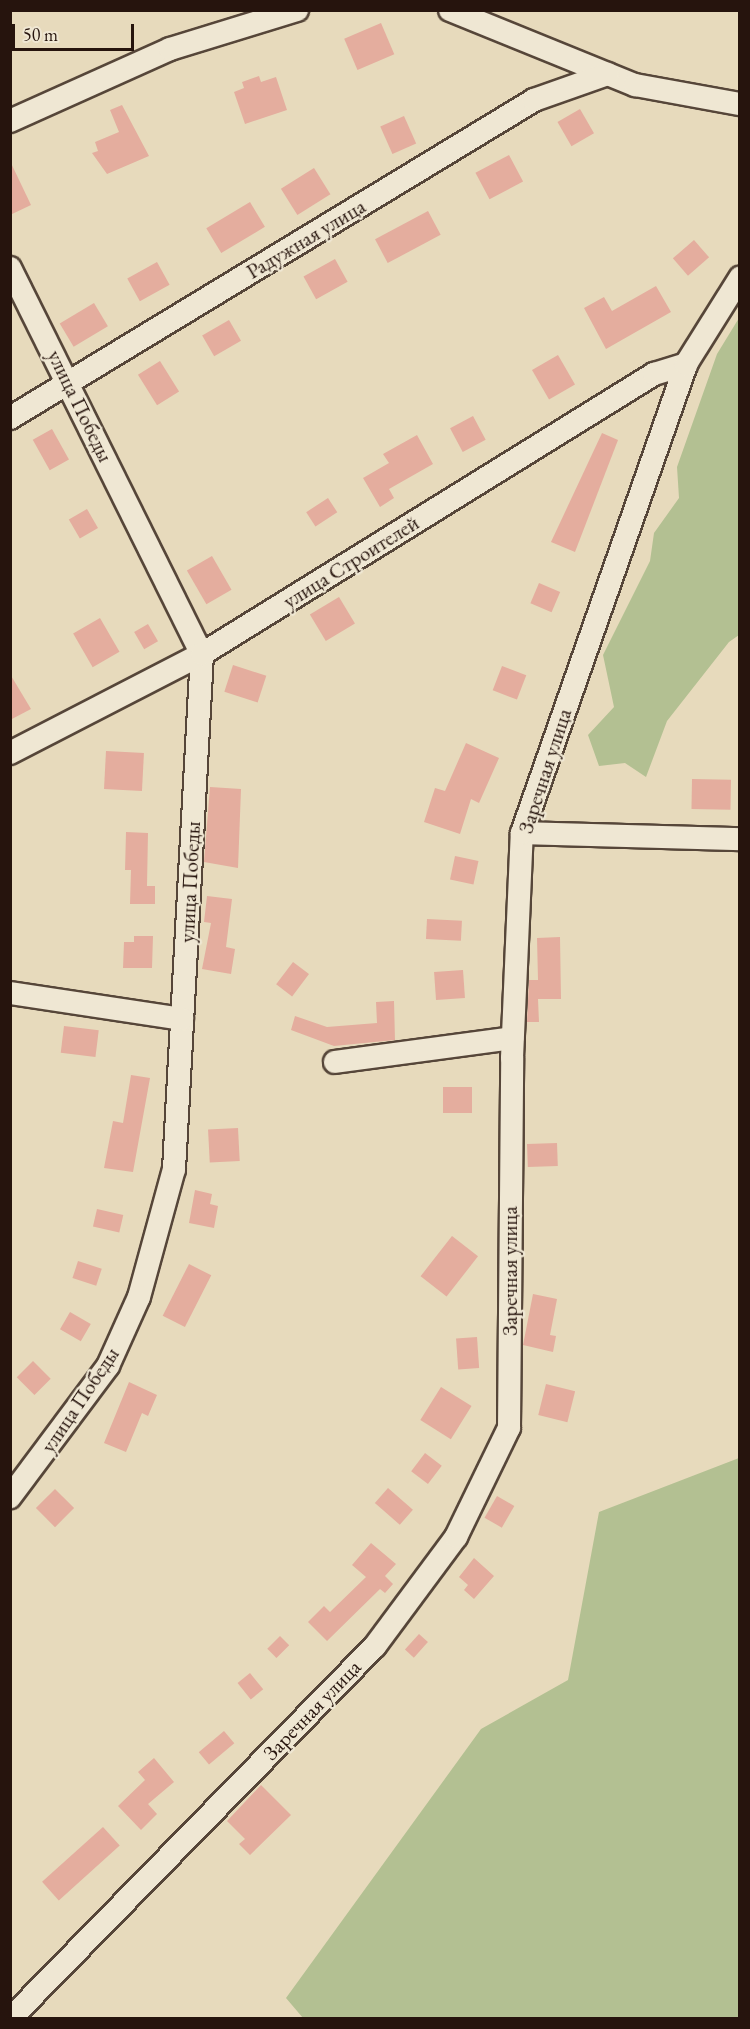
<!DOCTYPE html>
<html>
<head>
<meta charset="utf-8">
<style>
  body { margin:0 }
  #map { position:relative; width:750px; height:2029px; overflow:hidden; background:#e7dabc; font-family:"EB Garamond",serif }
  div>[style] { position:absolute }
  .green>* { inset:0; background:#b3c092 }
  .building>* { inset:0; background:#e4ad9e; transform-origin:0 0 }
  .roads { filter:drop-shadow(2px 0 #564639) drop-shadow(-2px 0 #564639) drop-shadow(0 2px #564639) drop-shadow(0 -2px #564639) }
  .minor>* { height:22px; margin:-11px; padding:0 11px; transform-origin:11px; border-radius:11px; background:#efe7d3 }
  span { translate:-50% -50%; white-space:nowrap; text-align:center; line-height:1.15; -webkit-text-stroke:4.5px #efe7d3; paint-order:stroke }
  .street-label { font-size:21px; color:#26140d }
  .frame { position:absolute; inset:0; border:12px solid #26140d; pointer-events:none }
  .scale { position:absolute; left:12px; top:24px; width:122px; height:27px; box-sizing:border-box; border:3px solid #26140d; border-top:0; padding-left:8px; font-size:18px; line-height:21px; white-space:nowrap; color:#26140d; -webkit-text-stroke:4px #efe7d3; paint-order:stroke }
</style>
</head>
<body>
<div id="map">
  <div class="green">
    <div style="clip-path:polygon(739px 318px,739px 635px,729px 642px,667px 721px,646px 777px,625px 763px,599px 766px,588px 735px,614px 707px,603px 655px,650px 561px,654px 533px,679px 498px,677px 467px,717px 354px)"></div>
    <div style="clip-path:polygon(739px 1458px,739px 2018px,303px 2018px,286px 1998px,481px 1729px,568px 1680px,599px 1512px)"></div>
  </div>
  <div class="building">
    <div style="left:381px;top:23px;width:34px;height:40px;rotate:67deg"></div>
    <div style="clip-path:polygon(259px 76px,261px 82px,276px 77px,287px 110px,245px 124px,234px 92px,244px 88px,242px 82px)"></div>
    <div style="clip-path:polygon(122px 105px,149px 156px,107px 174px,92px 153px,98px 151px,95px 142px,119px 132px,110px 110px)"></div>
    <div style="left:580px;top:109px;width:28px;height:26px;rotate:60deg"></div>
    <div style="left:404px;top:116px;width:30px;height:26px;rotate:66deg"></div>
    <div style="left:509px;top:155px;width:30px;height:38px;rotate:62deg"></div>
    <div style="clip-path:polygon(10px 161px,31px 205px,10px 215px)"></div>
    <div style="left:314px;top:168px;width:31px;height:39px;rotate:58deg"></div>
    <div style="left:250px;top:202px;width:29px;height:51px;rotate:59deg"></div>
    <div style="left:428px;top:211px;width:27px;height:60px;rotate:62deg"></div>
    <div style="left:694px;top:240px;width:23px;height:28px;rotate:49deg"></div>
    <div style="left:335px;top:259px;width:26px;height:36px;rotate:61deg"></div>
    <div style="left:157px;top:262px;width:26px;height:34px;rotate:61deg"></div>
    <div style="clip-path:polygon(656px 286px,671px 312px,606px 349px,584px 308px,604px 297px,612px 311px)"></div>
    <div style="left:94px;top:303px;width:27px;height:40px;rotate:59deg"></div>
    <div style="left:229px;top:320px;width:24px;height:31px;rotate:60deg"></div>
    <div style="left:558px;top:355px;width:34px;height:30px;rotate:60deg"></div>
    <div style="left:160px;top:361px;width:36px;height:26px;rotate:58deg"></div>
    <div style="left:473px;top:416px;width:27px;height:26px;rotate:62deg"></div>
    <div style="left:52px;top:429px;width:35px;height:22px;rotate:61deg"></div>
    <div style="clip-path:polygon(602px 433px,618px 440px,575px 552px,551px 542px)"></div>
    <div style="clip-path:polygon(417px 435px,433px 464px,389px 489px,394px 498px,380px 507px,363px 478px,389px 463px,383px 454px)"></div>
    <div style="left:328px;top:498px;width:17px;height:26px;rotate:57deg"></div>
    <div style="left:87px;top:509px;width:22px;height:21px;rotate:60deg"></div>
    <div style="left:212px;top:556px;width:39px;height:29px;rotate:60deg"></div>
    <div style="left:539px;top:583px;width:23px;height:22px;rotate:23deg"></div>
    <div style="left:339px;top:597px;width:31px;height:34px;rotate:59deg"></div>
    <div style="left:100px;top:618px;width:39px;height:31px;rotate:60deg"></div>
    <div style="left:148px;top:624px;width:20px;height:16px;rotate:60deg"></div>
    <div style="left:233px;top:665px;width:35px;height:28px;rotate:18deg"></div>
    <div style="left:502px;top:666px;width:26px;height:26px;rotate:21deg"></div>
    <div style="clip-path:polygon(10px 674px,31px 709px,10px 720px)"></div>
    <div style="clip-path:polygon(466px 743px,499px 758px,479px 803px,471px 799px,460px 834px,424px 822px,435px 788px,445px 791px)"></div>
    <div style="left:106px;top:751px;width:38px;height:38px;rotate:3deg"></div>
    <div style="left:692px;top:779px;width:39px;height:30px;rotate:1deg"></div>
    <div style="clip-path:polygon(210px 787px,241px 789px,238px 868px,204px 862px)"></div>
    <div style="clip-path:polygon(126px 832px,148px 833px,147px 886px,155px 886px,155px 904px,130px 904px,131px 870px,125px 870px)"></div>
    <div style="left:455px;top:856px;width:24px;height:24px;rotate:12deg"></div>
    <div style="clip-path:polygon(207px 896px,232px 899px,226px 947px,235px 949px,231px 974px,202px 969px,211px 923px,204px 922px)"></div>
    <div style="left:427px;top:919px;width:35px;height:20px;rotate:3deg"></div>
    <div style="clip-path:polygon(134px 936px,153px 936px,152px 968px,123px 968px,124px 942px,134px 942px)"></div>
    <div style="clip-path:polygon(560px 937px,561px 999px,538px 999px,539px 1022px,527px 1022px,529px 980px,538px 980px,537px 938px)"></div>
    <div style="left:293px;top:962px;width:20px;height:28px;rotate:37deg"></div>
    <div style="left:463px;top:970px;width:28px;height:29px;rotate:86deg"></div>
    <div style="clip-path:polygon(394px 1001px,395px 1040px,334px 1046px,291px 1030px,295px 1016px,327px 1027px,377px 1023px,376px 1002px)"></div>
    <div style="left:64px;top:1026px;width:35px;height:27px;rotate:7deg"></div>
    <div style="clip-path:polygon(131px 1075px,150px 1078px,133px 1172px,104px 1168px,113px 1121px,123px 1123px)"></div>
    <div style="left:443px;top:1087px;width:29px;height:26px"></div>
    <div style="left:238px;top:1128px;width:33px;height:30px;rotate:87deg"></div>
    <div style="left:557px;top:1143px;width:23px;height:30px;rotate:88deg"></div>
    <div style="clip-path:polygon(195px 1190px,212px 1194px,210px 1204px,218px 1206px,214px 1228px,189px 1223px)"></div>
    <div style="left:97px;top:1209px;width:27px;height:18px;rotate:13deg"></div>
    <div style="left:452px;top:1236px;width:33px;height:51px;rotate:38deg"></div>
    <div style="left:78px;top:1261px;width:25px;height:18px;rotate:18deg"></div>
    <div style="left:189px;top:1264px;width:25px;height:58px;rotate:27deg"></div>
    <div style="clip-path:polygon(533px 1294px,557px 1299px,550px 1335px,556px 1336px,553px 1352px,523px 1345px)"></div>
    <div style="left:70px;top:1312px;width:24px;height:20px;rotate:30deg"></div>
    <div style="left:477px;top:1337px;width:31px;height:21px;rotate:86deg"></div>
    <div style="left:33px;top:1361px;width:25px;height:23px;rotate:45deg"></div>
    <div style="clip-path:polygon(129px 1382px,157px 1395px,148px 1416px,142px 1413px,126px 1452px,104px 1443px)"></div>
    <div style="left:546px;top:1384px;width:30px;height:32px;rotate:14deg"></div>
    <div style="left:441px;top:1387px;width:36px;height:39px;rotate:32deg"></div>
    <div style="left:425px;top:1453px;width:21px;height:23px;rotate:37deg"></div>
    <div style="left:388px;top:1488px;width:33px;height:20px;rotate:41deg"></div>
    <div style="left:55px;top:1489px;width:27px;height:27px;rotate:45deg"></div>
    <div style="left:497px;top:1496px;width:20px;height:25px;rotate:30deg"></div>
    <div style="clip-path:polygon(371px 1543px,396px 1564px,385px 1576px,393px 1584px,385px 1593px,380px 1589px,327px 1641px,308px 1622px,324px 1606px,330px 1612px,366px 1577px,352px 1565px)"></div>
    <div style="clip-path:polygon(474px 1558px,494px 1576px,474px 1599px,464px 1590px,468px 1585px,459px 1577px)"></div>
    <div style="left:419px;top:1634px;width:12px;height:21px;rotate:42deg"></div>
    <div style="left:280px;top:1636px;width:13px;height:18px;rotate:45deg"></div>
    <div style="left:250px;top:1673px;width:21px;height:16px;rotate:51deg"></div>
    <div style="left:224px;top:1731px;width:16px;height:33px;rotate:50deg"></div>
    <div style="clip-path:polygon(154px 1758px,174px 1782px,148px 1804px,157px 1814px,141px 1830px,118px 1806px,145px 1780px,138px 1772px)"></div>
    <div style="clip-path:polygon(261px 1785px,291px 1815px,250px 1855px,239px 1844px,245px 1839px,227px 1821px)"></div>
    <div style="left:103px;top:1827px;width:25px;height:82px;rotate:48deg"></div>
  </div>
  <div class="roads">
    <div class="minor">
      <div style="left:450px;top:10px;width:200px;rotate:22.1deg"></div>
      <div style="left:635px;top:85px;width:107px;rotate:10.3deg"></div>
      <div style="left:10px;top:121px;width:175px;rotate:-24.2deg"></div>
      <div style="left:170px;top:49px;width:133px;rotate:-17.1deg"></div>
      <div style="left:10px;top:268px;width:431px;rotate:63.6deg"></div>
      <div style="left:202px;top:654px;width:516px;rotate:93.11deg"></div>
      <div style="left:174px;top:1169px;width:133px;rotate:105.3deg"></div>
      <div style="left:139px;top:1297px;width:76px;rotate:114.2deg"></div>
      <div style="left:108px;top:1366px;width:164px;rotate:126.8deg"></div>
      <div style="left:10px;top:418px;width:613px;rotate:-31.25deg"></div>
      <div style="left:534px;top:100px;width:78px;rotate:-19.4deg"></div>
      <div style="left:10px;top:753px;width:216px;rotate:-27.3deg"></div>
      <div style="left:202px;top:654px;width:532px;rotate:-31.78deg"></div>
      <div style="left:654px;top:374px;width:34px;rotate:-17deg"></div>
      <div style="left:522px;top:833px;width:218px;rotate:1.6deg"></div>
      <div style="left:10px;top:993px;width:174px;rotate:8.6deg"></div>
      <div style="left:335px;top:1062px;width:179px;rotate:-7.7deg"></div>
      <div style="left:11px;top:2018px;width:520px;rotate:-45.62deg"></div>
      <div style="left:375px;top:1646px;width:136px;rotate:-53.4deg"></div>
      <div style="left:456px;top:1537px;width:121px;rotate:-64.1deg"></div>
      <div style="left:509px;top:1428px;width:370px;rotate:-89.5deg"></div>
      <div style="left:512px;top:1058px;width:225px;rotate:-87.5deg"></div>
      <div style="left:522px;top:833px;width:497px;rotate:-70.7deg"></div>
      <div style="left:686px;top:364px;width:102px;rotate:-57.9deg"></div>
    </div>
  </div>
  <div class="street-label">
    <span style="left:306px;top:239px;rotate:-31deg">Радужная улица</span>
    <span style="left:80px;top:406px;rotate:64deg">улица Победы</span>
    <span style="left:351px;top:562px;rotate:-32deg">улица Строителей</span>
    <span style="left:545px;top:771px;rotate:-72deg">Заречная улица</span>
    <span style="left:190px;top:882px;rotate:-87deg">улица Победы</span>
    <span style="left:510px;top:1271px;rotate:-90deg">Заречная улица</span>
    <span style="left:80px;top:1400px;rotate:-56deg">улица Победы</span>
    <span style="left:312px;top:1710px;rotate:-46deg">Заречная улица</span>
  </div>
  <div class="frame"></div>
  <div class="scale">50 m</div>
</div>
</body>
</html>
